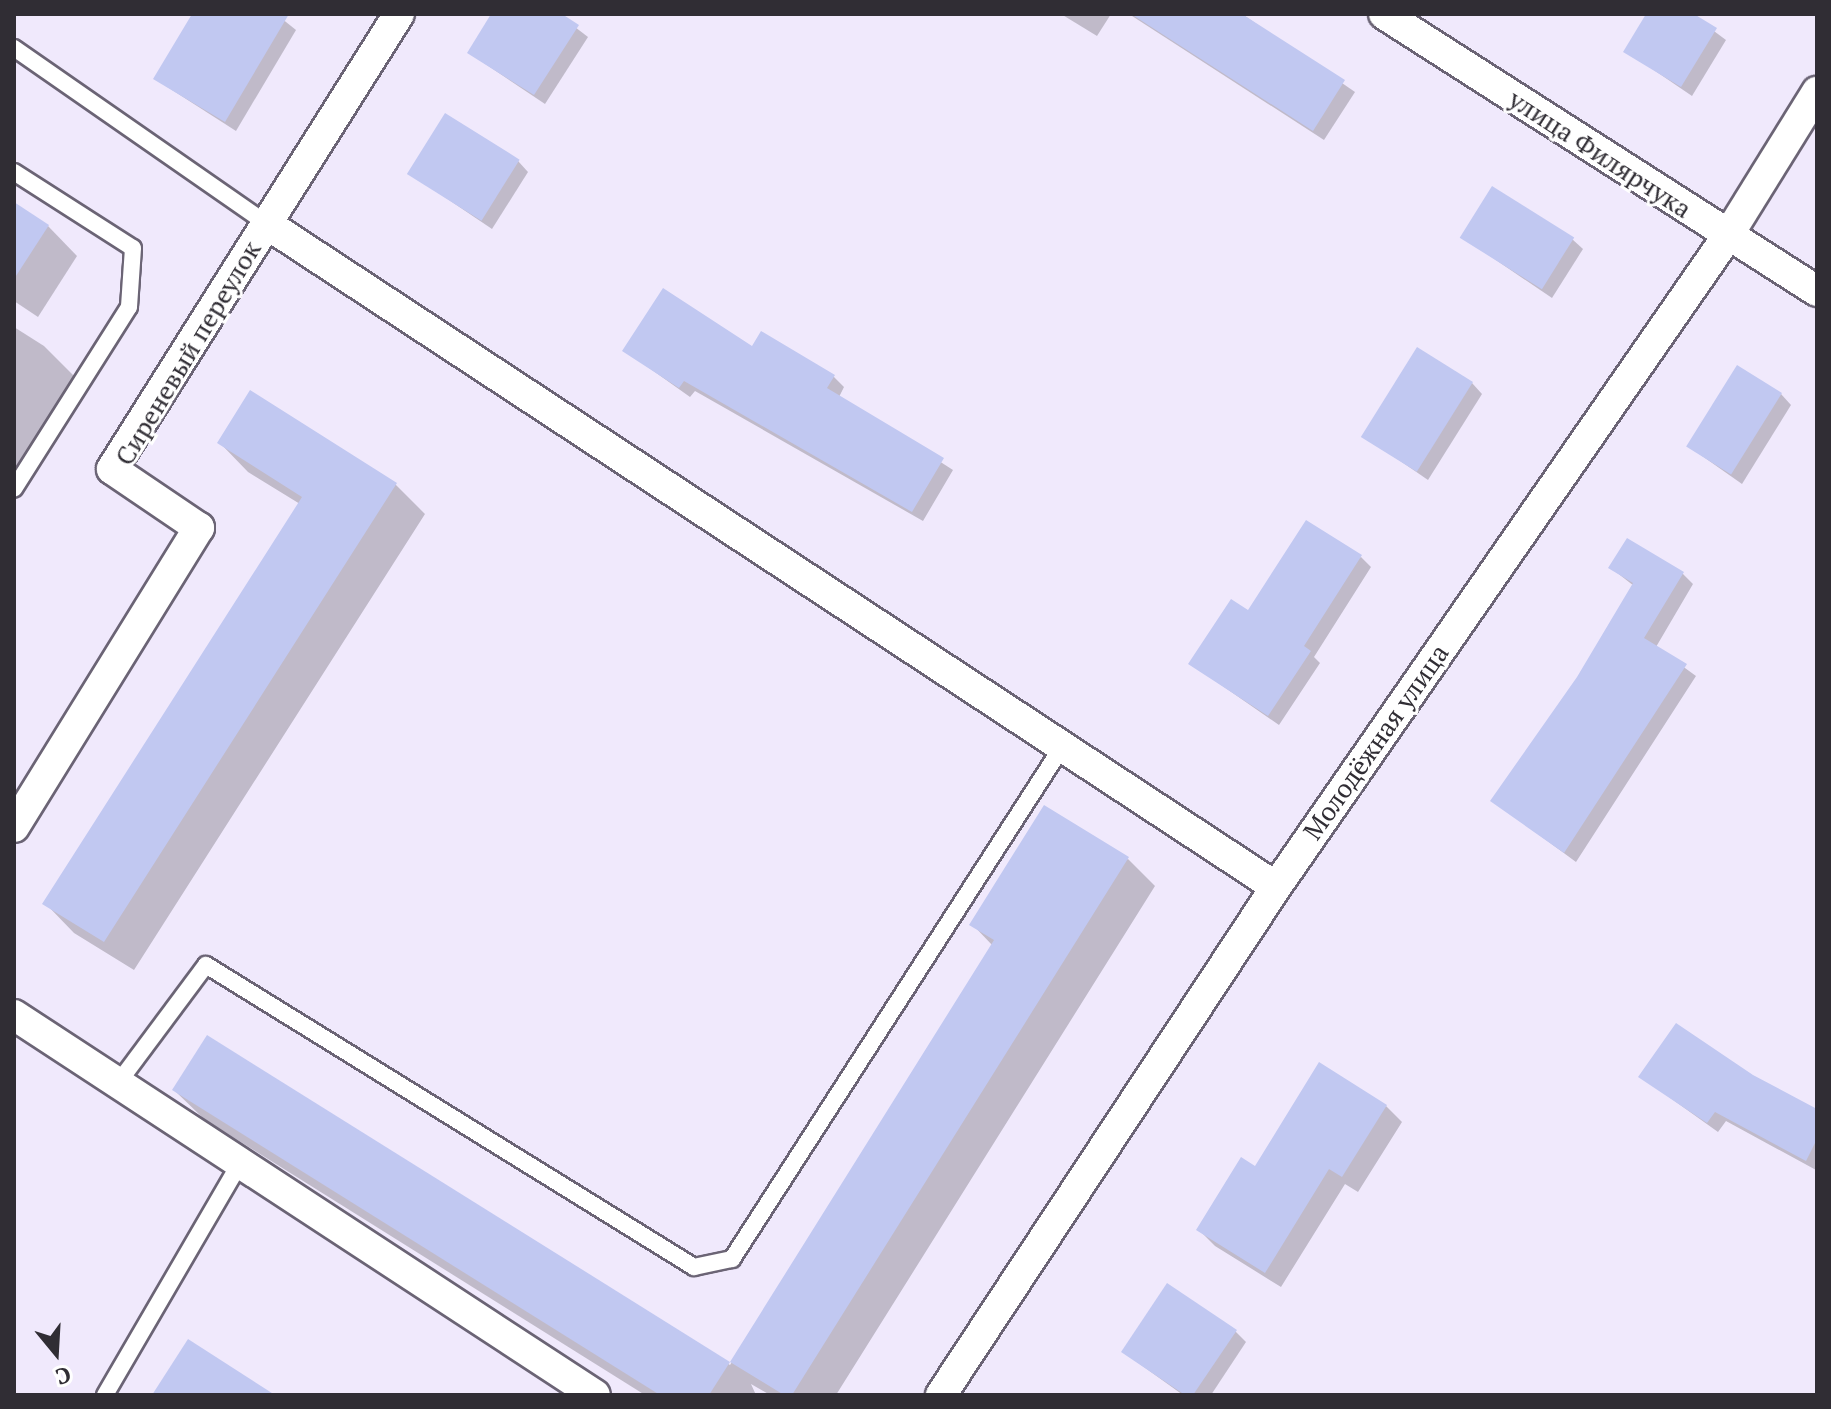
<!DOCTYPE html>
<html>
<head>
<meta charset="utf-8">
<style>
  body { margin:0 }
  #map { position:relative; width:1831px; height:1409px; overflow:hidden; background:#f0e9fc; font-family:"PT Serif",serif }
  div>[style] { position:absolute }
  .shadow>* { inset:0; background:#0003 }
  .building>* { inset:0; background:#c1c8f1; transform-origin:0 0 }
  .roads { filter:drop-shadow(2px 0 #6b6475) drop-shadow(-2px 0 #6b6475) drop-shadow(0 2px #6b6475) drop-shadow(0 -2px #6b6475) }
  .service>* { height:16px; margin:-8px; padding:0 8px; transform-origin:8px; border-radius:8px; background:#fff }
  .minor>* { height:30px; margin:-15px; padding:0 15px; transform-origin:15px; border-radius:15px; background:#fff }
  span { translate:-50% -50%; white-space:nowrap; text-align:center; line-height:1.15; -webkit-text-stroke:6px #fff; paint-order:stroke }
  .street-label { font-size:26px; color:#302d34 }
  .frame { position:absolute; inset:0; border:16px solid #302d34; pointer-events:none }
  .north { position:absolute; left:16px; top:1313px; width:80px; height:80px; -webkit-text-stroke:6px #fff; paint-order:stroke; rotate:162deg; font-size:22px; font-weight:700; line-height:32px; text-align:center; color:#302d34 }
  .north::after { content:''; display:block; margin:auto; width:28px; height:36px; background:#302d34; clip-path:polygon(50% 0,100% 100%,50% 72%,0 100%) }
</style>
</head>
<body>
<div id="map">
  <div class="shadow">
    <div style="clip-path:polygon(194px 14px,276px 14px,296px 30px,236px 131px,155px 79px)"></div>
    <div style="clip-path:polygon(494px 14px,558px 14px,588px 37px,545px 104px,469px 53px)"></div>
    <div style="clip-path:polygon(1061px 14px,1111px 14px,1097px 36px)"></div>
    <div style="clip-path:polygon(1129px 14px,1242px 14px,1355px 92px,1324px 140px)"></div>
    <div style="clip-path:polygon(1648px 14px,1691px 14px,1726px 40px,1692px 96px,1626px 51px)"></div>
    <div style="clip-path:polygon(518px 161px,528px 172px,492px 229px,409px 173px)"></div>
    <div style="clip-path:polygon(14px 204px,48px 226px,77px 256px,38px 317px,14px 301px)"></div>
    <div style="clip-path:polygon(1462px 237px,1572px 239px,1583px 249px,1552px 298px)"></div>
    <div style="clip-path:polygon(14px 327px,44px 346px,82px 384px,14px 489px)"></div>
    <div style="clip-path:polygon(761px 334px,834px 377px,844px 387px,839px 397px,953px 470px,923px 521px,695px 391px,690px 397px,624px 350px,752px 349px)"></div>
    <div style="clip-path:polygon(1472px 383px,1482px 394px,1428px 480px,1364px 436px)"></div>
    <div style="clip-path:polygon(1781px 394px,1791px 405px,1742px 484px,1688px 446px)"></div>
    <div style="clip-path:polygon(219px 442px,396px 485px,425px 514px,134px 970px,74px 933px,45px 903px,300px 504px,248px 472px)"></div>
    <div style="clip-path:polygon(1361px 557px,1371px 567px,1314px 657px,1320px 663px,1279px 725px,1191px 664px,1249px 613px)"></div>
    <div style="clip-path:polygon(1611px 568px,1683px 574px,1693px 584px,1656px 647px,1696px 676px,1576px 862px,1493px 801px,1578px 678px,1634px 586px)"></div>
    <div style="clip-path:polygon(1128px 859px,1155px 886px,836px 1395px,770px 1395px,751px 1384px,756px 1395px,645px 1395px,204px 1119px,174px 1090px,208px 1038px,730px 1365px,993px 946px,972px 924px)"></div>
    <div style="clip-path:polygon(1752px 1076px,1817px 1111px,1816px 1170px,1726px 1121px,1718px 1132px,1641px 1077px)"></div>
    <div style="clip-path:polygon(1386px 1106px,1402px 1122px,1358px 1192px,1345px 1184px,1281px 1287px,1215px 1246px,1199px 1230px)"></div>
    <div style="clip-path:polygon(1235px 1331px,1246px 1342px,1211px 1395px,1183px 1395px,1123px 1352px)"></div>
  </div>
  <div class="building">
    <div style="clip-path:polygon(192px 14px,289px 14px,225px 122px,153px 79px)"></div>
    <div style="clip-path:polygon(491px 14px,562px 14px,579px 25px,534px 95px,467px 53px)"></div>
    <div style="clip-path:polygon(1131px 14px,1242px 14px,1345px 80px,1313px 131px)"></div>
    <div style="clip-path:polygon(1646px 14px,1694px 14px,1717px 28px,1681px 87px,1623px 52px)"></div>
    <div style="left:445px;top:113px;width:88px;height:72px;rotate:32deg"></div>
    <div style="left:1492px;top:186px;width:97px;height:61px;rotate:32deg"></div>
    <div style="clip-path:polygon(14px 202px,49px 225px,14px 279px)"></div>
    <div style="clip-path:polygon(663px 288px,752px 346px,761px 331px,835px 375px,827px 388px,944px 458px,912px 512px,684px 381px,679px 388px,622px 351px)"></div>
    <div style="left:1417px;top:347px;width:66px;height:106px;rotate:32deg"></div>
    <div style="left:1737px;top:365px;width:53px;height:96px;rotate:32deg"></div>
    <div style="clip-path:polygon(250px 390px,397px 483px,104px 942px,42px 904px,302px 497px,217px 443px)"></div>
    <div style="clip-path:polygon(1306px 520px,1362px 555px,1304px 646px,1311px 651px,1268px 716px,1188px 664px,1231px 599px,1248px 610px)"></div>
    <div style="clip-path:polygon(1627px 538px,1684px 572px,1644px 638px,1687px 664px,1564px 853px,1490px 801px,1577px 677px,1633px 583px,1608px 568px)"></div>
    <div style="clip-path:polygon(1044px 805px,1129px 857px,792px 1395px,784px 1395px,730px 1362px,994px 940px,969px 925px)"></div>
    <div style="clip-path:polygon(1676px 1023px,1753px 1075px,1817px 1109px,1817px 1139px,1806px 1161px,1715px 1112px,1707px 1123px,1638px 1077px)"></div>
    <div style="clip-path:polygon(207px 1035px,730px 1362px,709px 1395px,660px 1395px,172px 1090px)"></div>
    <div style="clip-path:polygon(1319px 1062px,1387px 1105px,1342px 1177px,1329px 1169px,1265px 1273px,1196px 1230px,1241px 1157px,1255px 1166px)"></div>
    <div style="clip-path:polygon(1167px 1283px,1237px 1330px,1193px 1395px,1185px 1395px,1121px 1352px)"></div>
    <div style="clip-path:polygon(188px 1339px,275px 1395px,152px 1395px)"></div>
  </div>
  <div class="roads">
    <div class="service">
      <div style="left:14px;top:48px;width:308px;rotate:34.8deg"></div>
      <div style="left:14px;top:172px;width:141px;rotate:32.6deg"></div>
      <div style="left:133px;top:248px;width:59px;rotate:93.9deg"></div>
      <div style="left:129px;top:307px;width:215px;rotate:122.3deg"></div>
      <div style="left:118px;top:1083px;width:147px;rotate:-53.3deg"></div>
      <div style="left:206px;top:965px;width:574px;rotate:31.75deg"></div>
      <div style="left:694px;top:1267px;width:39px;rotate:-12deg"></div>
      <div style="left:732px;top:1259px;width:609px;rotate:-57.2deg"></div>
      <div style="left:105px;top:1395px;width:268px;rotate:-59.8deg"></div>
    </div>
    <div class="minor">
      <div style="left:1384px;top:14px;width:514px;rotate:32.61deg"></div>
      <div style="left:267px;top:224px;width:1207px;rotate:33.31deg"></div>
      <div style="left:14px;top:827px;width:352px;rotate:-58.3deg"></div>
      <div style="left:199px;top:528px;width:105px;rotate:-145.9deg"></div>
      <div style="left:112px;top:469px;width:538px;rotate:-57.76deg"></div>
      <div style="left:14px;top:1015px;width:694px;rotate:33.19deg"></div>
      <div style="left:941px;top:1395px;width:609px;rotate:-56.6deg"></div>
      <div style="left:1276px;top:887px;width:791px;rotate:-55.25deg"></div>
      <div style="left:1727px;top:237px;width:171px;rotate:-58.2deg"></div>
    </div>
  </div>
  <div class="street-label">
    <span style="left:1600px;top:154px;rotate:33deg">улица Филярчука</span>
    <span style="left:188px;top:353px;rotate:-59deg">Сиреневый переулок</span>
    <span style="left:1376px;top:742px;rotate:-55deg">Молодёжная улица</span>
  </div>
  <div class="frame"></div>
  <div class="north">С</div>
</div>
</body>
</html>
